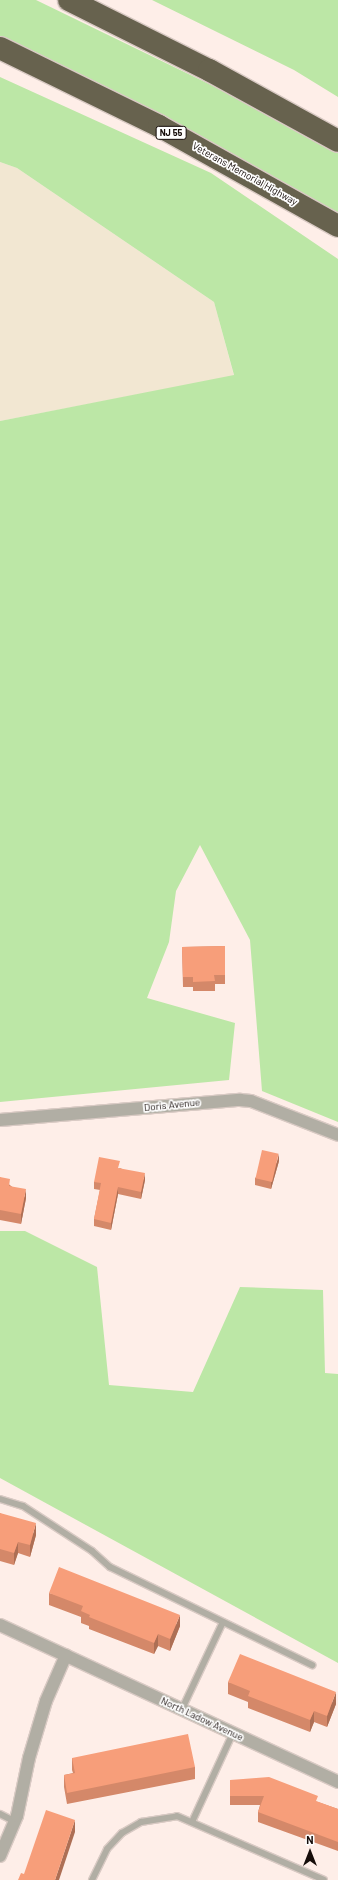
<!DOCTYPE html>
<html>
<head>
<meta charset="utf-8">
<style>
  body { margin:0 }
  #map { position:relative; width:338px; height:1880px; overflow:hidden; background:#feeee8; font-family:Barlow,sans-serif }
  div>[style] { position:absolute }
  .industrial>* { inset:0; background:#f2e7d2 }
  .green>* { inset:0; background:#bce7a6 }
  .roads { filter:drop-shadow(1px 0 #d9cac4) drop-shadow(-1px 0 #d9cac4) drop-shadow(0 1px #d9cac4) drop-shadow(0 -1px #d9cac4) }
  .lane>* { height:6px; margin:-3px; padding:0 3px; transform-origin:3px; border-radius:3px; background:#b1aea4 }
  .street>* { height:12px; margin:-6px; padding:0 6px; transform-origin:6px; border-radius:6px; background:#b1aea4 }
  .highway>* { height:22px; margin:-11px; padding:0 11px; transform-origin:11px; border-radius:11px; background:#67624e }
  .wall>* { inset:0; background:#d48869 }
  .shaded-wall>* { inset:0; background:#ad6f55 }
  .building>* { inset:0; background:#f79e7a; transform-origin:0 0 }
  span { translate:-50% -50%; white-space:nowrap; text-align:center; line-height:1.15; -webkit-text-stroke:3.5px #fff; paint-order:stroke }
  .shield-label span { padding:1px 3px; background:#fff; border:1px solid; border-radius:3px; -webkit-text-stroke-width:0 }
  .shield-label { font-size:9px; color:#160d0a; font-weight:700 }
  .street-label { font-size:10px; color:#160d0a }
  .north { position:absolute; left:290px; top:1832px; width:40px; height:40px; -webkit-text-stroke:3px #fff; paint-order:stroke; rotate:0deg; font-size:11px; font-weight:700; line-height:16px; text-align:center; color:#160d0a }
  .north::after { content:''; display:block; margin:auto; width:14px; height:18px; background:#160d0a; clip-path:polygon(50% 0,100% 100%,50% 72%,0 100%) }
</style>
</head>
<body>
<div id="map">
  <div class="industrial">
    <div style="clip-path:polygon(0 162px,17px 168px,214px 302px,234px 376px,0 421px)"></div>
  </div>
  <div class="green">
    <div style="clip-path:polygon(0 0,36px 0,306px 131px,338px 150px,338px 216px,0 41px)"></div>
    <div style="clip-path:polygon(152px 0,338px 0,338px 97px,294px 70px)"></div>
    <div style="clip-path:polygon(0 77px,211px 173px,338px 259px,338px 1122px,262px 1091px,250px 940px,200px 845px,176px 891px,169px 942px,147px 998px,235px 1023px,229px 1080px,0 1102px,0 421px,234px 375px,214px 302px,17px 168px,0 162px)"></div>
    <div style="clip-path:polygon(25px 1231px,97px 1267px,109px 1385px,193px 1392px,240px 1287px,323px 1290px,325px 1373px,338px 1374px,338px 1663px,0 1478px,0 1231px)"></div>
  </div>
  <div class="roads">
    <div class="lane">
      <div style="left:0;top:1499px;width:24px;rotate:17deg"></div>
      <div style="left:23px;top:1506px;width:82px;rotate:33.1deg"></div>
      <div style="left:92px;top:1551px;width:24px;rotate:42deg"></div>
      <div style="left:110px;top:1567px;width:225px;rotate:25.9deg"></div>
      <div style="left:182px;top:1709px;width:96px;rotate:-64.8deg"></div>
      <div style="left:0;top:1814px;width:16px;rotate:27deg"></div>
      <div style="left:192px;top:1822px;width:98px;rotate:-65.3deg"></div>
      <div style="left:92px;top:1880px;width:34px;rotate:-64deg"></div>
      <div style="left:107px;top:1849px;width:22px;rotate:-47deg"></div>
      <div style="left:122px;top:1833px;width:22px;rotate:-30deg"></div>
      <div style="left:141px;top:1822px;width:36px;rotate:-9deg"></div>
      <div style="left:177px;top:1816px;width:160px;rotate:23.5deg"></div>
    </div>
    <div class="street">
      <div style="left:0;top:1120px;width:241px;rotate:-4.8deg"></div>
      <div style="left:240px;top:1100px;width:11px;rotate:5deg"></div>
      <div style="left:251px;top:1101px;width:93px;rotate:21.3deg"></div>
      <div style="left:0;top:1625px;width:373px;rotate:24.9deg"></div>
      <div style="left:0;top:1856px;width:43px;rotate:-67deg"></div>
      <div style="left:17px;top:1816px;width:59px;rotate:-78.3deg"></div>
      <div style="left:29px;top:1758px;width:59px;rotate:-73.4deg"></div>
      <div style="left:46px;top:1701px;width:50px;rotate:-66.5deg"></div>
    </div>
    <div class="highway">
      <div style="left:69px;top:0;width:157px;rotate:26.6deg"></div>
      <div style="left:209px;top:70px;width:147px;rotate:28.8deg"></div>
      <div style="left:0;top:48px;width:177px;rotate:26.1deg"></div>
      <div style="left:159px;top:126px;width:205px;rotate:29.2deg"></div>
    </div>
  </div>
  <div class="wall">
    <div style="clip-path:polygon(225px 946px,225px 984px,215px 984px,215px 991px,193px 991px,193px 987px,183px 987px,182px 947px)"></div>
    <div style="clip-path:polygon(279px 1161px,271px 1189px,255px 1185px,255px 1178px)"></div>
    <div style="clip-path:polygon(120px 1168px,145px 1180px,141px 1199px,118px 1194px,111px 1230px,94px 1226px,94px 1219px,100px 1190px,94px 1189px,94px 1182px)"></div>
    <div style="clip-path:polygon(0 1177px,26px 1198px,21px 1224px,0 1220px)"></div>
    <div style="clip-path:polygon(0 1513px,36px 1535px,30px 1557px,18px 1553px,14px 1565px,0 1561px)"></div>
    <div style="clip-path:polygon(49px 1593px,180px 1626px,170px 1651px,158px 1646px,154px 1654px,89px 1629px,89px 1626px,81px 1623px,81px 1617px,49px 1605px)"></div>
    <div style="clip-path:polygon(228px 1682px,336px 1704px,327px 1727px,314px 1722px,310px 1732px,248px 1708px,248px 1702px,228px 1694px)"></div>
    <div style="clip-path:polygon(72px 1758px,195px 1767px,195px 1779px,67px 1804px,64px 1787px,64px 1775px,73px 1773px,72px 1770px)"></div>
    <div style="clip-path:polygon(230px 1780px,318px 1802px,338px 1809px,338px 1851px,258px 1822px,258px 1812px,260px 1805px,230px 1805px)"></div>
  </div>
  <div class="shaded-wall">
    <div style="clip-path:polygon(279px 1154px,279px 1161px,271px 1189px,271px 1183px)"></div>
    <div style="clip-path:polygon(145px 1173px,145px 1180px,141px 1199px,141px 1192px)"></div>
    <div style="clip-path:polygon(118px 1187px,118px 1194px,111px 1230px,111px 1223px)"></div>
    <div style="clip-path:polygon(26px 1189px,26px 1198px,21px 1224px,21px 1214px)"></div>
    <div style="clip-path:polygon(36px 1523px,36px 1535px,30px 1557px,30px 1545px)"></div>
    <div style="clip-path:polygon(18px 1542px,18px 1553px,14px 1565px,14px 1553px)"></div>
    <div style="clip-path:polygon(180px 1615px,180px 1626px,170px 1651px,170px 1639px)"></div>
    <div style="clip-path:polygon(158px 1634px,158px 1646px,154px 1654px,154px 1643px)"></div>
    <div style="clip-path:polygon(336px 1692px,336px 1704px,327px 1727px,327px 1716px)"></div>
    <div style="clip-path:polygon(314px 1711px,314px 1722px,310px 1732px,310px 1720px)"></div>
    <div style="clip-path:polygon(75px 1820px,75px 1832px,59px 1880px,55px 1880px)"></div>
  </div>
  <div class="building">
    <div style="clip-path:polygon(225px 946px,225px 975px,214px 975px,215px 981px,193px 982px,193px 977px,183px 977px,182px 947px)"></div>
    <div style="left:262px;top:1150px;width:17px;height:29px;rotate:13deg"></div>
    <div style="clip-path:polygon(99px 1157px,120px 1161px,118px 1168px,145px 1173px,141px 1192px,118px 1187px,111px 1223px,94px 1219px,101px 1183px,94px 1182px)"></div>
    <div style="clip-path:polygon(0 1177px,10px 1179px,9px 1186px,26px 1189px,21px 1214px,0 1210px)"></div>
    <div style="clip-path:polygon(0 1513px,36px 1523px,30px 1545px,18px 1542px,14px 1553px,0 1549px)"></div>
    <div style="clip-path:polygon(59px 1567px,180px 1615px,170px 1639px,158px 1634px,154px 1643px,89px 1617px,90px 1615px,81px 1611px,83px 1606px,49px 1593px)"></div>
    <div style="clip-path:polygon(240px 1654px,336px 1692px,327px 1716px,314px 1711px,310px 1720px,248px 1696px,250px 1691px,228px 1682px)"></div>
    <div style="clip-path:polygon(188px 1734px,195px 1767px,67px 1793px,64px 1775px,75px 1773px,72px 1758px)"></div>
    <div style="clip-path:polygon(269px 1777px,318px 1796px,316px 1801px,338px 1809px,338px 1842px,258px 1812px,264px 1796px,230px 1796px,230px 1780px)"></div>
    <div style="clip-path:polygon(46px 1810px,75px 1820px,55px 1880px,18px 1880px,21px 1873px,24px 1874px)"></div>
  </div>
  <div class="shield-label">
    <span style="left:171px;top:133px">NJ 55</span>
  </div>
  <div class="street-label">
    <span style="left:245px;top:174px;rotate:29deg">Veterans Memorial Highway</span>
    <span style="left:172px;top:1105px;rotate:-6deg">Doris Avenue</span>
    <span style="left:202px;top:1719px;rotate:25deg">North Ladow Avenue</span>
  </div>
  <div class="north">N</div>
</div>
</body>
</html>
